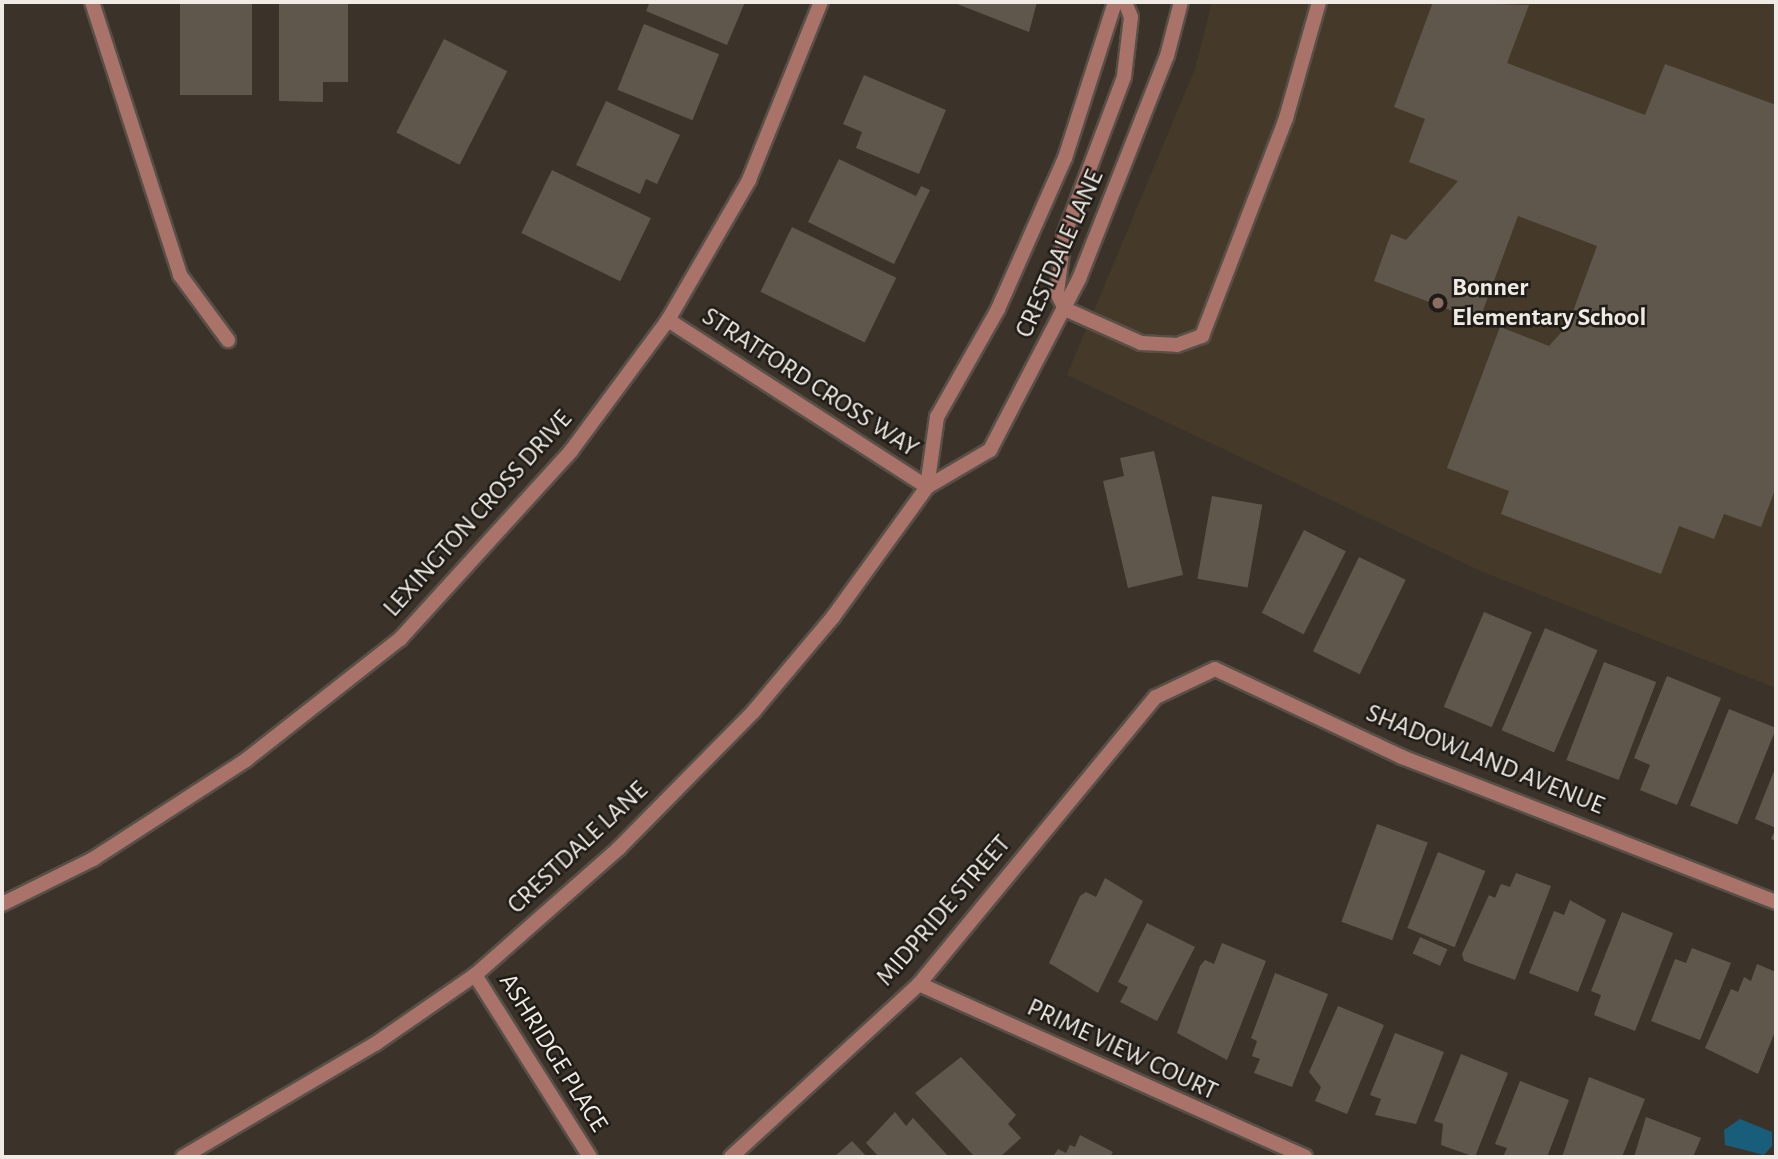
<!DOCTYPE html>
<html>
<head>
<meta charset="utf-8">
<style>
  body { margin:0 }
  #map { position:relative; width:1778px; height:1159px; overflow:hidden; background:#3b3329; font-family:"Alegreya Sans",sans-serif }
  div>[style] { position:absolute }
  .education>* { inset:0; background:#453a2a }
  .water>* { inset:0; background:#185d79 }
  .building>* { inset:0; background:#60574c; transform-origin:0 0 }
  .roads { filter:drop-shadow(2px 0 #585047) drop-shadow(-2px 0 #585047) drop-shadow(0 2px #585047) drop-shadow(0 -2px #585047) }
  .service>* { height:14px; margin:-7px; padding:0 7px; transform-origin:7px; border-radius:7px; background:#aa736a }
  .minor>* { height:14px; margin:-7px; padding:0 7px; transform-origin:7px; border-radius:7px; background:#aa736a }
  .tertiary>* { height:14px; margin:-7px; padding:0 7px; transform-origin:7px; border-radius:7px; background:#aa736a }
  .dots>* { width:19px; height:19px; translate:-50% -50%; box-sizing:border-box; border:4px solid #1f1b17; border-radius:50% }
  span { translate:-50% -50%; white-space:nowrap; text-align:center; line-height:1.15; -webkit-text-stroke:5px #1f1b17; paint-order:stroke }
  .street-label { font-size:26px; color:#efeae3 }
  .poi-label { font-size:26px; color:#efeae3; font-weight:700 }
  .left { translate:0 -50%; text-align:left }
  .frame { position:absolute; inset:0; border:4px solid #efeae3; pointer-events:none }
</style>
</head>
<body>
<div id="map">
  <div class="education">
    <div style="clip-path:polygon(1212px 2px,1776px 2px,1776px 688px,1483px 572px,1067px 375px,1195px 69px)"></div>
  </div>
  <div class="water">
    <div style="clip-path:polygon(1740px 1119px,1772px 1132px,1772px 1146px,1764px 1155px,1725px 1145px,1724px 1130px)"></div>
  </div>
  <div class="building">
    <div style="left:180px;top:2px;width:72px;height:93px"></div>
    <div style="clip-path:polygon(279px 2px,348px 2px,348px 82px,323px 82px,323px 102px,279px 101px)"></div>
    <div style="clip-path:polygon(650px 2px,745px 2px,727px 45px,646px 11px)"></div>
    <div style="clip-path:polygon(952px 2px,1037px 2px,1029px 32px)"></div>
    <div style="clip-path:polygon(1433px 2px,1529px 5px,1507px 63px,1645px 115px,1665px 64px,1776px 105px,1776px 487px,1761px 527px,1724px 514px,1714px 539px,1679px 526px,1661px 574px,1501px 514px,1509px 491px,1447px 468px,1500px 327px,1549px 346px,1568px 325px,1597px 246px,1518px 216px,1479px 321px,1374px 281px,1391px 234px,1406px 240px,1458px 181px,1409px 162px,1425px 119px,1394px 107px)"></div>
    <div style="left:644px;top:24px;width:81px;height:71px;rotate:22deg"></div>
    <div style="left:444px;top:39px;width:71px;height:105px;rotate:27deg"></div>
    <div style="clip-path:polygon(864px 75px,946px 110px,919px 174px,856px 148px,862px 132px,843px 124px)"></div>
    <div style="clip-path:polygon(606px 101px,680px 135px,657px 184px,646px 179px,640px 194px,576px 165px)"></div>
    <div style="clip-path:polygon(839px 159px,916px 196px,921px 186px,930px 190px,894px 264px,808px 222px)"></div>
    <div style="left:552px;top:170px;width:110px;height:70px;rotate:26deg"></div>
    <div style="left:792px;top:227px;width:116px;height:72px;rotate:26deg"></div>
    <div style="clip-path:polygon(1154px 451px,1183px 575px,1128px 588px,1103px 481px,1124px 476px,1120px 458px)"></div>
    <div style="left:1212px;top:496px;width:51px;height:84px;rotate:10deg"></div>
    <div style="left:1304px;top:530px;width:47px;height:93px;rotate:27deg"></div>
    <div style="left:1359px;top:557px;width:52px;height:105px;rotate:26deg"></div>
    <div style="left:1484px;top:612px;width:52px;height:103px;rotate:23deg"></div>
    <div style="left:1545px;top:628px;width:57px;height:111px;rotate:23deg"></div>
    <div style="left:1604px;top:662px;width:56px;height:105px;rotate:21deg"></div>
    <div style="clip-path:polygon(1667px 676px,1721px 698px,1677px 805px,1640px 790px,1650px 765px,1634px 758px)"></div>
    <div style="left:1729px;top:709px;width:51px;height:104px;rotate:22deg"></div>
    <div style="clip-path:polygon(1776px 766px,1776px 841px,1771px 839px,1776px 828px,1755px 819px)"></div>
    <div style="left:1377px;top:824px;width:54px;height:104px;rotate:20deg"></div>
    <div style="left:1438px;top:852px;width:51px;height:82px;rotate:22deg"></div>
    <div style="clip-path:polygon(1516px 873px,1551px 886px,1515px 980px,1464px 961px,1462px 954px,1489px 895px,1495px 898px,1501px 884px,1510px 887px)"></div>
    <div style="clip-path:polygon(1105px 878px,1143px 901px,1098px 993px,1049px 963px,1080px 896px,1086px 892px,1096px 897px)"></div>
    <div style="clip-path:polygon(1570px 900px,1606px 920px,1578px 992px,1529px 973px,1554px 911px,1564px 915px)"></div>
    <div style="clip-path:polygon(1622px 912px,1673px 933px,1635px 1031px,1594px 1015px,1601px 995px,1591px 991px)"></div>
    <div style="clip-path:polygon(1147px 923px,1195px 947px,1157px 1021px,1120px 1002px,1128px 987px,1118px 982px)"></div>
    <div style="left:1420px;top:937px;width:30px;height:18px;rotate:24deg"></div>
    <div style="clip-path:polygon(1222px 943px,1266px 961px,1227px 1060px,1177px 1033px,1200px 966px,1205px 960px,1214px 964px)"></div>
    <div style="clip-path:polygon(1692px 948px,1731px 963px,1700px 1040px,1651px 1021px,1675px 959px,1686px 963px)"></div>
    <div style="clip-path:polygon(1757px 964px,1776px 972px,1776px 1029px,1758px 1074px,1705px 1048px,1731px 989px,1738px 992px,1744px 977px,1751px 981px)"></div>
    <div style="clip-path:polygon(1275px 973px,1328px 994px,1292px 1087px,1254px 1073px,1260px 1059px,1252px 1056px,1257px 1041px,1251px 1038px)"></div>
    <div style="clip-path:polygon(1338px 1006px,1384px 1025px,1347px 1114px,1315px 1101px,1321px 1087px,1309px 1072px)"></div>
    <div style="clip-path:polygon(1395px 1033px,1444px 1052px,1416px 1124px,1375px 1115px,1381px 1099px,1370px 1095px)"></div>
    <div style="clip-path:polygon(1461px 1054px,1508px 1073px,1475px 1157px,1441px 1145px,1443px 1124px,1434px 1121px)"></div>
    <div style="clip-path:polygon(961px 1057px,1016px 1115px,1008px 1124px,1021px 1138px,1000px 1157px,975px 1157px,915px 1093px)"></div>
    <div style="clip-path:polygon(1589px 1077px,1645px 1099px,1622px 1157px,1562px 1157px)"></div>
    <div style="clip-path:polygon(1520px 1081px,1569px 1100px,1547px 1157px,1503px 1157px,1507px 1148px,1495px 1144px)"></div>
    <div style="clip-path:polygon(895px 1112px,906px 1126px,913px 1118px,949px 1157px,879px 1157px,866px 1143px)"></div>
    <div style="clip-path:polygon(1646px 1117px,1701px 1138px,1693px 1157px,1634px 1157px)"></div>
    <div style="clip-path:polygon(1080px 1135px,1113px 1152px,1110px 1157px,1053px 1157px,1058px 1149px,1066px 1153px,1070px 1145px,1075px 1147px)"></div>
    <div style="clip-path:polygon(852px 1141px,867px 1157px,834px 1157px)"></div>
  </div>
  <div class="roads">
    <div class="service">
      <div style="left:1125px;top:2px;width:16px;rotate:68deg"></div>
      <div style="left:1131px;top:17px;width:60px;rotate:96.7deg"></div>
      <div style="left:1124px;top:77px;width:170px;rotate:110.7deg"></div>
      <div style="left:1064px;top:236px;width:57px;rotate:97deg"></div>
      <div style="left:1057px;top:293px;width:18px;rotate:63deg"></div>
      <div style="left:1065px;top:309px;width:83px;rotate:24.1deg"></div>
      <div style="left:1141px;top:343px;width:36px;rotate:3deg"></div>
      <div style="left:1177px;top:345px;width:27px;rotate:-20deg"></div>
      <div style="left:1202px;top:336px;width:234px;rotate:-68.9deg"></div>
      <div style="left:1286px;top:118px;width:121px;rotate:-74.1deg"></div>
    </div>
    <div class="minor">
      <div style="left:92px;top:2px;width:287px;rotate:72.1deg"></div>
      <div style="left:180px;top:275px;width:81px;rotate:53.6deg"></div>
      <div style="left:668px;top:320px;width:308px;rotate:32.8deg"></div>
      <div style="left:2px;top:904px;width:102px;rotate:-26.3deg"></div>
      <div style="left:93px;top:859px;width:182px;rotate:-32.9deg"></div>
      <div style="left:246px;top:760px;width:196px;rotate:-38.2deg"></div>
      <div style="left:400px;top:639px;width:254px;rotate:-47.7deg"></div>
      <div style="left:571px;top:451px;width:163px;rotate:-53.5deg"></div>
      <div style="left:668px;top:320px;width:162px;rotate:-59.9deg"></div>
      <div style="left:749px;top:180px;width:192px;rotate:-68deg"></div>
      <div style="left:475px;top:975px;width:215px;rotate:57.7deg"></div>
      <div style="left:919px;top:984px;width:423px;rotate:24.1deg"></div>
      <div style="left:731px;top:1157px;width:255px;rotate:-42.6deg"></div>
      <div style="left:919px;top:984px;width:372px;rotate:-50.5deg"></div>
      <div style="left:1156px;top:697px;width:65px;rotate:-25.4deg"></div>
      <div style="left:1215px;top:669px;width:207px;rotate:25.2deg"></div>
      <div style="left:1402px;top:757px;width:401px;rotate:21.2deg"></div>
    </div>
    <div class="tertiary">
      <div style="left:927px;top:487px;width:71px;rotate:-81.9deg"></div>
      <div style="left:937px;top:417px;width:124px;rotate:-60.5deg"></div>
      <div style="left:998px;top:309px;width:165px;rotate:-66.1deg"></div>
      <div style="left:1065px;top:158px;width:164px;rotate:-72.2deg"></div>
      <div style="left:183px;top:1157px;width:223px;rotate:-30.5deg"></div>
      <div style="left:375px;top:1044px;width:121px;rotate:-34.6deg"></div>
      <div style="left:475px;top:975px;width:192px;rotate:-41.4deg"></div>
      <div style="left:619px;top:848px;width:192px;rotate:-45.4deg"></div>
      <div style="left:754px;top:711px;width:123px;rotate:-50deg"></div>
      <div style="left:833px;top:617px;width:160px;rotate:-54.1deg"></div>
      <div style="left:927px;top:487px;width:73px;rotate:-30.4deg"></div>
      <div style="left:990px;top:450px;width:193px;rotate:-62.5deg"></div>
      <div style="left:1079px;top:279px;width:240px;rotate:-68.5deg"></div>
      <div style="left:1167px;top:56px;width:56px;rotate:-75.5deg"></div>
    </div>
  </div>
  <div class="dots">
    <div style="left:1438px;top:303px;background:#8d6e63"></div>
  </div>
  <div class="street-label">
    <span style="left:1060px;top:254px;rotate:-66deg">CRESTDALE LANE</span>
    <span style="left:810px;top:383px;rotate:33deg">STRATFORD CROSS WAY</span>
    <span style="left:478px;top:514px;rotate:-48deg">LEXINGTON CROSS DRIVE</span>
    <span style="left:1485px;top:760px;rotate:22deg">SHADOWLAND AVENUE</span>
    <span style="left:578px;top:848px;rotate:-43deg">CRESTDALE LANE</span>
    <span style="left:944px;top:911px;rotate:-49deg">MIDPRIDE STREET</span>
    <span style="left:1122px;top:1050px;rotate:25deg">PRIME VIEW COURT</span>
    <span style="left:553px;top:1053px;rotate:58deg">ASHRIDGE PLACE</span>
  </div>
  <div class="poi-label">
    <span class="left" style="left:1452px;top:303px">Bonner<br>Elementary School</span>
  </div>
  <div class="frame"></div>
</div>
</body>
</html>
